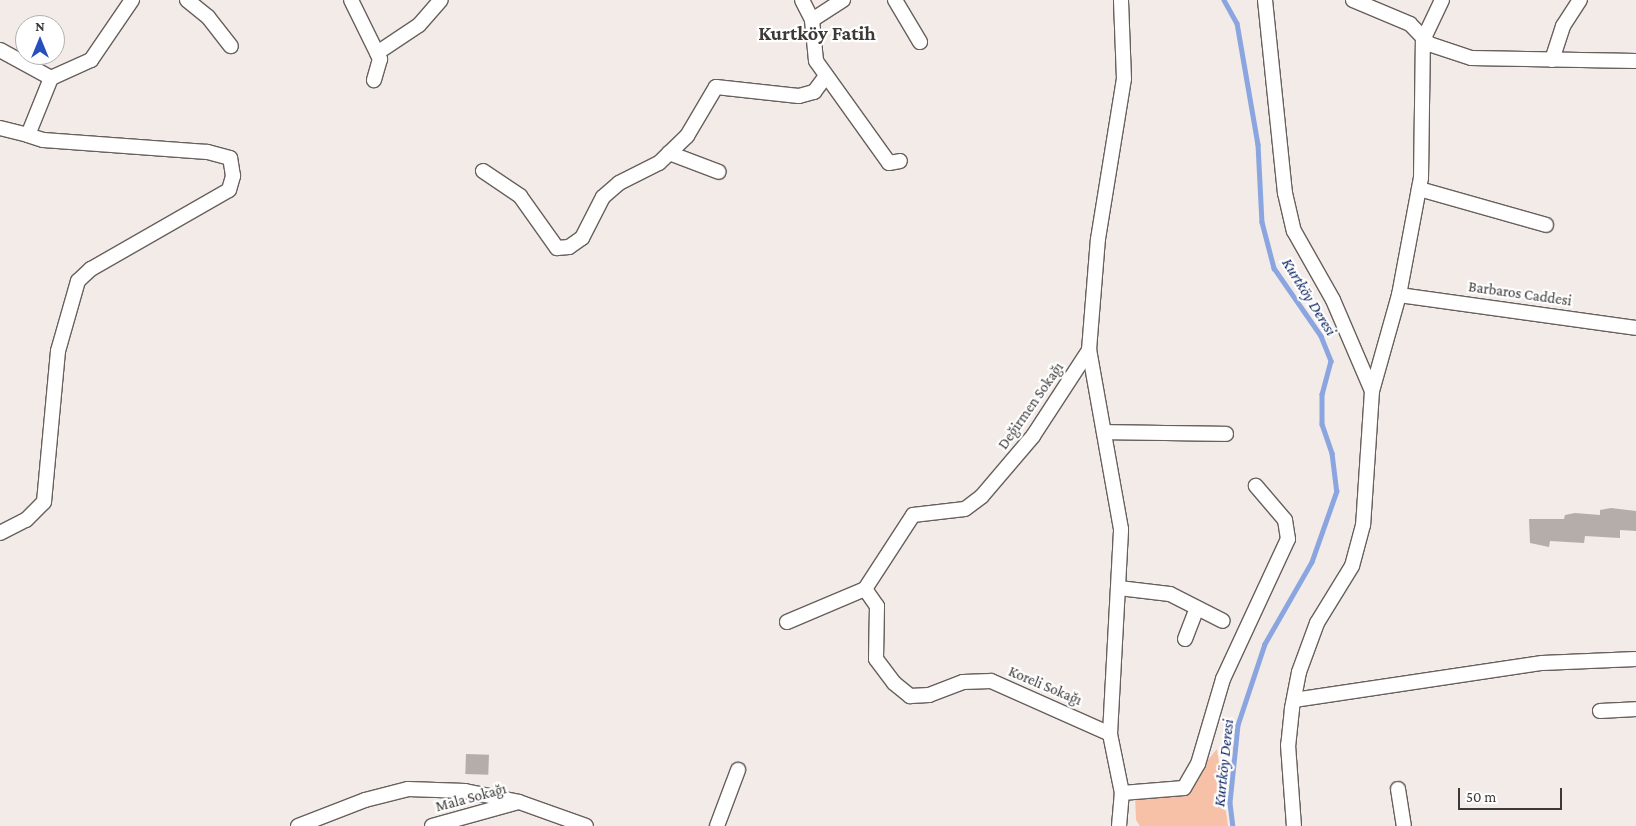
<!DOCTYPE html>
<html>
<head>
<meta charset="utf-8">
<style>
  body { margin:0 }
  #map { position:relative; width:1636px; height:826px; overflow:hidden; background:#f2ebe7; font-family:"Crimson Pro",serif }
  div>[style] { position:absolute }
  .green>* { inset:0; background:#f6c1a6 }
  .stream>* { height:4.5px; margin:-2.25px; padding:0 2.25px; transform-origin:2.25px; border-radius:2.25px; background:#8aa5e0 }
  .building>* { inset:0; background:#b4adaa; transform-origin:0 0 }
  .roads { filter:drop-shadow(1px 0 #67605d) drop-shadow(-1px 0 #67605d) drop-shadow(0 1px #67605d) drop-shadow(0 -1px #67605d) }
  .minor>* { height:14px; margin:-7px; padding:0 7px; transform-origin:7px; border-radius:7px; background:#fff }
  span { translate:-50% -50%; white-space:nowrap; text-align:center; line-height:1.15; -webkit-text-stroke:4.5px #fff; paint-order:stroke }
  .street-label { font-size:15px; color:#3c3938 }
  .water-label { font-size:16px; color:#0b2265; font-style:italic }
  .district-label { font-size:20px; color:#3c3938; font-weight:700 }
  .north { position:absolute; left:15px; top:15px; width:50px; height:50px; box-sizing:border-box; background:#fff; border:1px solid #b1b0af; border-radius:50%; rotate:0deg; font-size:14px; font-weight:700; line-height:20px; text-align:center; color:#3c3938 }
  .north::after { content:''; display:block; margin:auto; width:18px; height:22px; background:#264ebd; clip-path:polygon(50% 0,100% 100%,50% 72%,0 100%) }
  .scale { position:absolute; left:1458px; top:788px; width:104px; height:22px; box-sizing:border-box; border:2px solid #3c3938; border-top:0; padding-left:6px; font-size:15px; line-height:18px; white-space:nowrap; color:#3c3938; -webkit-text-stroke:4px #fff; paint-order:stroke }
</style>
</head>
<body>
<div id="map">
  <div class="green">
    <div style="clip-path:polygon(1217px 749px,1228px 826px,1140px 826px,1136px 820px,1135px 795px,1192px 779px)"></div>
  </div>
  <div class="stream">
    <div style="left:1224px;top:0;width:26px;rotate:61deg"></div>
    <div style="left:1237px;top:23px;width:123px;rotate:80.2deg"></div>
    <div style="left:1258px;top:144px;width:78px;rotate:87.1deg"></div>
    <div style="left:1262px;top:222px;width:48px;rotate:75.4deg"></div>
    <div style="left:1274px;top:268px;width:83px;rotate:55.3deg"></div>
    <div style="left:1321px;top:336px;width:27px;rotate:68deg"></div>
    <div style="left:1331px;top:361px;width:34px;rotate:105deg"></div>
    <div style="left:1322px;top:394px;width:30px;rotate:90deg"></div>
    <div style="left:1322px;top:424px;width:31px;rotate:71deg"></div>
    <div style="left:1332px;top:453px;width:38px;rotate:83deg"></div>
    <div style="left:1337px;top:491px;width:75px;rotate:109.4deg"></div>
    <div style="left:1312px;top:562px;width:95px;rotate:119.8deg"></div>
    <div style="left:1265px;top:644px;width:85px;rotate:108.4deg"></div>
    <div style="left:1238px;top:725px;width:78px;rotate:95.9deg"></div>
    <div style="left:1230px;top:803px;width:23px;rotate:83deg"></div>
  </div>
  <div class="building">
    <div style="clip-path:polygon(1611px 508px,1636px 511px,1636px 531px,1620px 530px,1620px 538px,1585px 536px,1584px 543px,1550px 541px,1549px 547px,1530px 543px,1529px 519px,1564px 519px,1565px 515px,1575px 513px,1600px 515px,1600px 510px)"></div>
    <div style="left:466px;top:754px;width:23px;height:20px;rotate:2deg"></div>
  </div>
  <div class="roads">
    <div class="minor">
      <div style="left:187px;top:0;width:27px;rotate:39deg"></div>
      <div style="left:208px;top:17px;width:37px;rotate:52deg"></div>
      <div style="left:351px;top:0;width:66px;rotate:63.8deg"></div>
      <div style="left:380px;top:59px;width:22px;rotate:106deg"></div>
      <div style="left:802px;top:0;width:22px;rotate:63deg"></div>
      <div style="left:812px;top:20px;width:41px;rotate:84.4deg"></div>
      <div style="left:816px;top:61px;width:125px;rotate:54.4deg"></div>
      <div style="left:889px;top:163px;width:11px;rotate:-10deg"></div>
      <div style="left:895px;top:0;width:49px;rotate:59.2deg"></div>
      <div style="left:1265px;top:0;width:194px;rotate:84.1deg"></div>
      <div style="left:1285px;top:193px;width:39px;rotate:77deg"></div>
      <div style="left:1294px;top:231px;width:79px;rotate:60.5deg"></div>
      <div style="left:1333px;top:300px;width:99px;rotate:66.8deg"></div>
      <div style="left:1372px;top:391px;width:134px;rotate:93.8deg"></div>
      <div style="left:1363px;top:525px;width:42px;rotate:105deg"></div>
      <div style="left:1352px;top:566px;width:67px;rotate:121.6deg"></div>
      <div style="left:1317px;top:623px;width:52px;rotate:110.2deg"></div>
      <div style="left:1299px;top:672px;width:38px;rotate:101deg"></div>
      <div style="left:1292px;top:709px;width:36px;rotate:96deg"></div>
      <div style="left:1288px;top:745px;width:81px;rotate:85.8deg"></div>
      <div style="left:1353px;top:0;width:62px;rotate:22.8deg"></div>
      <div style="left:1410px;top:24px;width:28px;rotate:46deg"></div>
      <div style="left:1429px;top:44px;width:44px;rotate:18.4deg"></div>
      <div style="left:1471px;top:58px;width:165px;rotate:1deg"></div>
      <div style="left:812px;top:20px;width:37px;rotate:-33deg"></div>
      <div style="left:0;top:50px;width:58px;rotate:28.8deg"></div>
      <div style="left:377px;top:53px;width:50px;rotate:-33.7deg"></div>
      <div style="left:419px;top:25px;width:33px;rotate:-49deg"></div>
      <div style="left:1552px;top:60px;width:36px;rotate:-72deg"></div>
      <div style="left:1563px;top:26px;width:31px;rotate:-57deg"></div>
      <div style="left:0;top:128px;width:29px;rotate:14deg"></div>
      <div style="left:669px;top:153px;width:53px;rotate:20.8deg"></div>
      <div style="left:483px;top:171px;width:45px;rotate:34deg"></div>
      <div style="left:520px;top:196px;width:64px;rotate:54.6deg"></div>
      <div style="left:557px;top:248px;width:12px;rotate:-5deg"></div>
      <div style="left:569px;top:247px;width:16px;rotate:-35deg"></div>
      <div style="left:582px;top:238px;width:46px;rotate:-62.9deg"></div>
      <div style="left:603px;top:197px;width:21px;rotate:-41deg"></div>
      <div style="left:619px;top:183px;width:45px;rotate:-26.6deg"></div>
      <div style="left:659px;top:163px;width:39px;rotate:-44deg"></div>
      <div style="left:687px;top:136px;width:57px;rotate:-59.4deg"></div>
      <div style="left:716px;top:87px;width:83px;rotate:6.2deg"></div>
      <div style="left:799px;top:96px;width:16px;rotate:-15deg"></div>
      <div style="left:814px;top:92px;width:20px;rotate:-53deg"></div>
      <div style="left:1419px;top:189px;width:132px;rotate:15.8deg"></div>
      <div style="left:1399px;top:295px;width:239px;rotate:7.9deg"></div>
      <div style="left:1372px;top:391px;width:100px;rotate:-74.3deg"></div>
      <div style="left:1399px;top:295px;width:119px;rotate:-79.4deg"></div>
      <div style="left:1421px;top:178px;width:138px;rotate:-89.2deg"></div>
      <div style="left:1423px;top:40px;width:44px;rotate:-64.6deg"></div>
      <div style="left:1104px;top:432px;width:122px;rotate:0.9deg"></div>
      <div style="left:0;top:533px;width:29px;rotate:-27deg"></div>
      <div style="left:26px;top:520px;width:25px;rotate:-45deg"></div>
      <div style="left:44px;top:502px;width:152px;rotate:-84.7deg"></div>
      <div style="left:58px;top:351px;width:73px;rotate:-74.1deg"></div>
      <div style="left:78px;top:281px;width:18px;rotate:-43deg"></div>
      <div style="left:91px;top:269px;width:159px;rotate:-29.8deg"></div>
      <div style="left:229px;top:190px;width:15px;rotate:-74deg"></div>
      <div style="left:233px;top:176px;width:18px;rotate:-99deg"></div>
      <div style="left:230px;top:158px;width:24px;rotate:-165deg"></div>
      <div style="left:207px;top:152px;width:164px;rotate:-175.8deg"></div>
      <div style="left:43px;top:140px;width:16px;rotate:-162deg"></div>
      <div style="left:28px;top:135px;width:61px;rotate:-68deg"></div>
      <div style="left:51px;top:78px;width:44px;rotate:-24.2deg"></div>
      <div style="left:91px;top:60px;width:73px;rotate:-55.7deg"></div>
      <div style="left:1119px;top:588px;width:51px;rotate:6.7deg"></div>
      <div style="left:1170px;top:594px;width:59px;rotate:27deg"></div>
      <div style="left:865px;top:589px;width:21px;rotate:55deg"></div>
      <div style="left:877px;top:606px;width:53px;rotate:91.1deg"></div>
      <div style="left:876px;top:659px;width:30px;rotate:53deg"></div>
      <div style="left:894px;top:683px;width:21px;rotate:39deg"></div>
      <div style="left:910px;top:696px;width:19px;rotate:-3deg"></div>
      <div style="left:929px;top:695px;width:36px;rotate:-21deg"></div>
      <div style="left:963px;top:682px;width:28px;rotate:-2deg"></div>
      <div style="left:991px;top:681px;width:130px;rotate:24deg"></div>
      <div style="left:787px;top:622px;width:85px;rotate:-22.9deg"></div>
      <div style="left:865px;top:589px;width:88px;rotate:-57deg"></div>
      <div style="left:913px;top:515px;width:52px;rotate:-6.6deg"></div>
      <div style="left:965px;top:509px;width:21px;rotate:-37deg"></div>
      <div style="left:982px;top:496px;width:79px;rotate:-49.6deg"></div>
      <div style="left:1033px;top:436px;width:103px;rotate:-56.9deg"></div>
      <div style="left:1185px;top:639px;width:33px;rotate:-69deg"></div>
      <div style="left:1294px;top:700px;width:251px;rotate:-8.5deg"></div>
      <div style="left:1542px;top:663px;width:94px;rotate:-2.4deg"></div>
      <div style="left:1600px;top:711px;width:36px;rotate:-3deg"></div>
      <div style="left:1398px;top:789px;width:37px;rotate:81deg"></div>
      <div style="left:1122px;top:793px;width:62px;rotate:-4.6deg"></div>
      <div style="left:1184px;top:788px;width:28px;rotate:-60deg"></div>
      <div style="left:1198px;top:764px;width:89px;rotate:-73.6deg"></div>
      <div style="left:1223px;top:679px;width:154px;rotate:-65.1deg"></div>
      <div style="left:1288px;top:539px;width:19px;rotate:-99deg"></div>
      <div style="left:1285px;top:520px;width:45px;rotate:-130.5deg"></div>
      <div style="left:298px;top:826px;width:72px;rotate:-21.2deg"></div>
      <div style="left:365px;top:800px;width:44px;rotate:-14.3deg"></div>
      <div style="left:408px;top:789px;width:57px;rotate:2deg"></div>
      <div style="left:465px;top:791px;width:55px;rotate:11.5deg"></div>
      <div style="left:519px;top:802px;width:71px;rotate:19.7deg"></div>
      <div style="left:432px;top:826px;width:86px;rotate:-15.5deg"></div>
      <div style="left:717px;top:826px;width:60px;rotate:-69.4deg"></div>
      <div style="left:1119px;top:826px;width:33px;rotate:-85deg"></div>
      <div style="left:1122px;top:793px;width:60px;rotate:-101.5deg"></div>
      <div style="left:1110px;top:734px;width:205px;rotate:-86.9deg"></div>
      <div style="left:1121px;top:529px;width:182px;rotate:-100.1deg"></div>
      <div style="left:1089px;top:350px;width:111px;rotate:-85.4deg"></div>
      <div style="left:1098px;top:239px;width:162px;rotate:-80.8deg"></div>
      <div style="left:1124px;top:79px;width:79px;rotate:-92.2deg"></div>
    </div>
  </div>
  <div class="street-label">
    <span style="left:1520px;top:294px;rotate:8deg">Barbaros Caddesi</span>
    <span style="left:1031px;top:406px;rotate:-55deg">Değirmen Sokağı</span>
    <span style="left:1045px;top:686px;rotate:23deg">Koreli Sokağı</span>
    <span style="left:471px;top:798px;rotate:-15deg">Mala Sokağı</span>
  </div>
  <div class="water-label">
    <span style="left:1309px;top:297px;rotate:58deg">Kurtköy Deresi</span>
    <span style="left:1224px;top:763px;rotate:-84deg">Kurtköy Deresi</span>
  </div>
  <div class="district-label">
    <span style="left:817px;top:33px">Kurtköy Fatih</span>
  </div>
  <div class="north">N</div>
  <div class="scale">50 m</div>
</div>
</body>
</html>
